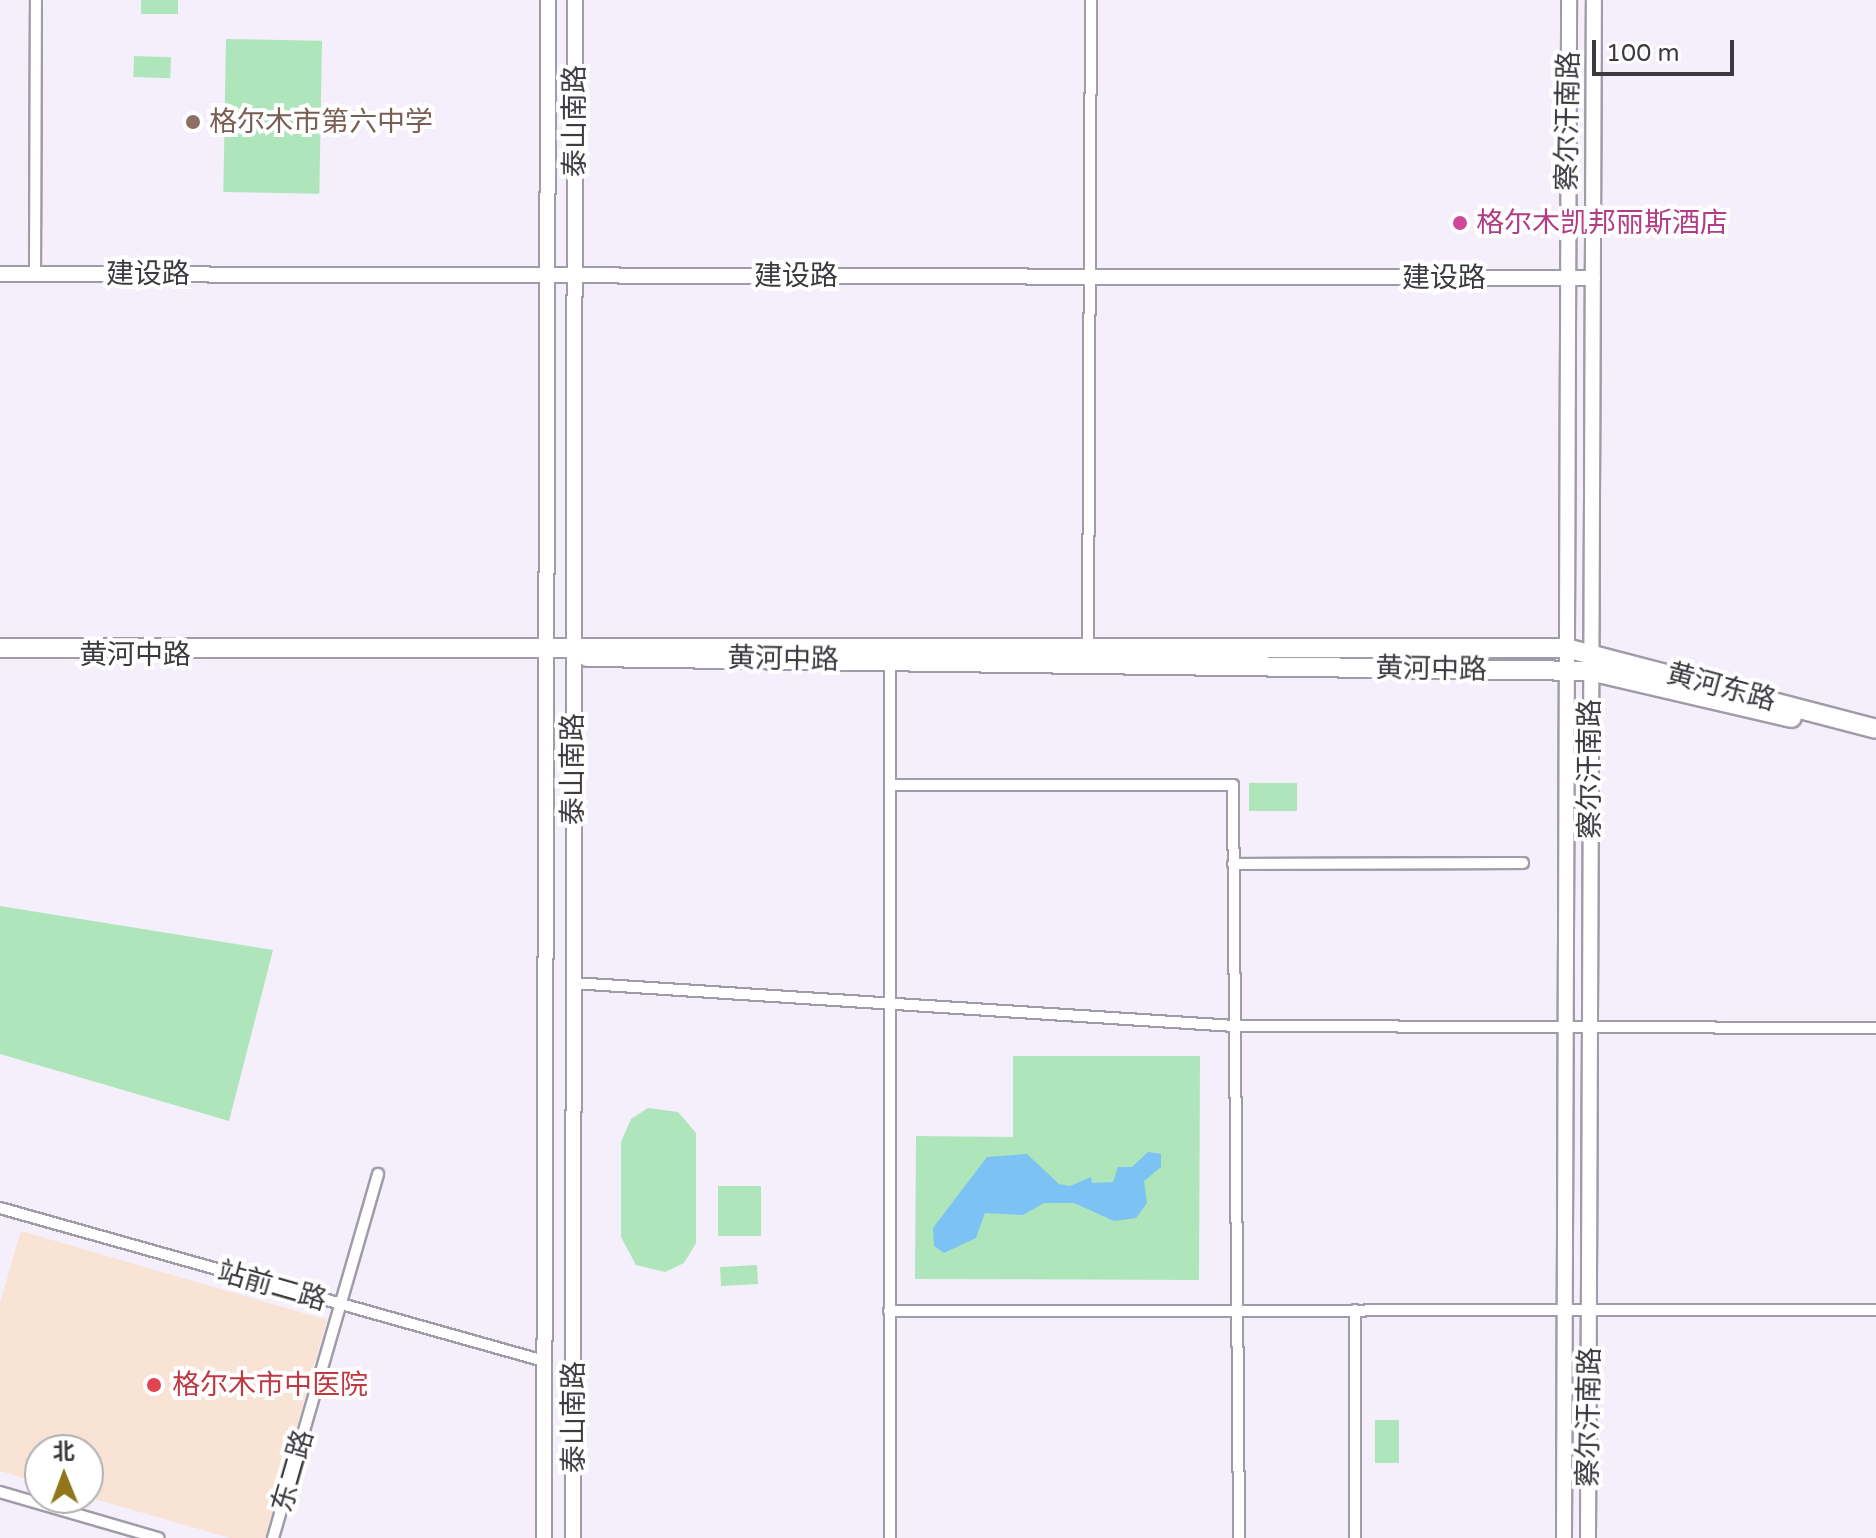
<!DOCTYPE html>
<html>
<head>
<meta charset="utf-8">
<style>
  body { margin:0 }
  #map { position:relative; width:1876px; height:1538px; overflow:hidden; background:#f4effb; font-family:"Varela Round","Noto Sans SC",sans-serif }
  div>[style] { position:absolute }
  .medical>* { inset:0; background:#f8e3d5 }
  .green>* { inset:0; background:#afe5ba; transform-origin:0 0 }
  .water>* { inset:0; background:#7cc2f5 }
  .roads { filter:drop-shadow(2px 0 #a09ca7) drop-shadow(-2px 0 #a09ca7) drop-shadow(0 2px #a09ca7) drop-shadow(0 -2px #a09ca7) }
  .street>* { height:10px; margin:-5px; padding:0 5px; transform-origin:5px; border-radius:5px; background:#fff }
  .secondary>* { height:14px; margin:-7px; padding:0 7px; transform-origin:7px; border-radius:7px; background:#fff }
  .highway>* { height:18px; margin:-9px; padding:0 9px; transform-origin:9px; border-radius:9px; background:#fff }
  .dots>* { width:22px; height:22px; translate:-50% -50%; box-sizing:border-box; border:4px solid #fff; border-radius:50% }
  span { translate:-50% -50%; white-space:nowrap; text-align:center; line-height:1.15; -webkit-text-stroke:8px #fff; paint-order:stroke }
  .street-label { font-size:28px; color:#3c3a3f }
  .education-label { font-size:28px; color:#785e54 }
  .left { translate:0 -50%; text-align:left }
  .hotel-label { font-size:28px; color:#b23c85 }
  .health-label { font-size:28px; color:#be3a42 }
  .north { position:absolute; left:24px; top:1434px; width:80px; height:80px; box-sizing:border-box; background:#fff; border:2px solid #b1b0b2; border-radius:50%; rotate:359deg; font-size:22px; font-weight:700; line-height:32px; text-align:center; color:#3c3a3f }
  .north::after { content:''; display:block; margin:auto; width:28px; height:36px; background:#91761c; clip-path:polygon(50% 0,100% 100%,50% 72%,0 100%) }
  .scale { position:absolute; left:1592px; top:40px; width:142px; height:36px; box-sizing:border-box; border:4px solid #3c3a3f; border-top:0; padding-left:10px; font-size:24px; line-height:28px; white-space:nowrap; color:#3c3a3f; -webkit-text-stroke:6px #fff; paint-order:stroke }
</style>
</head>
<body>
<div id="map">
  <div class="medical">
    <div style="clip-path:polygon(21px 1231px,327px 1320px,265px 1538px,230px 1538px,88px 1497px,88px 1450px,40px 1450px,40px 1483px,0 1471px,0 1303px)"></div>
  </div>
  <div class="green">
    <div style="left:141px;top:0;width:37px;height:14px"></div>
    <div style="left:226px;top:39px;width:96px;height:153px;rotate:1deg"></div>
    <div style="left:134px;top:56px;width:37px;height:21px;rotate:2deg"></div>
    <div style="left:1249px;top:783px;width:48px;height:28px"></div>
    <div style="clip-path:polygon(0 906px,273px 950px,229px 1121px,0 1054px)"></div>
    <div style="clip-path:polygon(1013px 1056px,1200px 1056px,1199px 1280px,915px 1279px,916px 1136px,1013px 1137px)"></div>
    <div style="clip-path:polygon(648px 1108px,678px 1112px,696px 1133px,696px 1243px,684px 1263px,665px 1272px,636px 1265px,621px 1237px,621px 1142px,631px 1119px)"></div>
    <div style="left:718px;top:1186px;width:43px;height:50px"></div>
    <div style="left:757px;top:1265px;width:19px;height:37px;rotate:87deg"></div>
    <div style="left:1375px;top:1420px;width:24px;height:43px"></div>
  </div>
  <div class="water">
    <div style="clip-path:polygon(1148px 1152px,1161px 1154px,1161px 1167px,1144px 1181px,1147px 1203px,1136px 1218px,1114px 1221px,1074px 1203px,1044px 1203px,1023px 1215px,985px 1213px,976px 1238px,944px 1253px,934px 1246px,933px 1228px,987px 1157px,1027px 1154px,1059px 1184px,1070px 1186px,1091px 1177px,1092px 1183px,1113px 1182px,1118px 1167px,1132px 1167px)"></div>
  </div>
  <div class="roads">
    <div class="street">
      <div style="left:35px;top:274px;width:274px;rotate:-89.8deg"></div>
      <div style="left:1088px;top:650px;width:650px;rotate:-89.74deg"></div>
      <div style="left:890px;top:661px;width:877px;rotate:90deg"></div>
      <div style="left:890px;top:785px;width:343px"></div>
      <div style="left:1233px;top:785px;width:753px;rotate:89.54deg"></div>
      <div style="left:1233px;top:864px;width:290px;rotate:-0.2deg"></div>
      <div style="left:573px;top:983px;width:662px;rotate:3.72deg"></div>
      <div style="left:1234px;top:1026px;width:642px;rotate:0.18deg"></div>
      <div style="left:0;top:1208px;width:565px;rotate:15.71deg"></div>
      <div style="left:1355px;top:1310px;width:228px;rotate:90deg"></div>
      <div style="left:889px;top:1311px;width:987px;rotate:-0.06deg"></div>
      <div style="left:0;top:1492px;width:165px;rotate:16.2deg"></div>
      <div style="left:273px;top:1538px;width:379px;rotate:-73.9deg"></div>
    </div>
    <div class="secondary">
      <div style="left:0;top:274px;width:1593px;rotate:0.14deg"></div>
      <div style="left:544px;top:1538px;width:1538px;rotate:-89.85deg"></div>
      <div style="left:573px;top:1538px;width:1538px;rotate:-89.93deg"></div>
      <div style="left:1564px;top:1538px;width:1538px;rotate:-89.81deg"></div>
      <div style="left:1588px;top:1538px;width:1538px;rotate:-89.78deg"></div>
    </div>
    <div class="highway">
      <div style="left:0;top:648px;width:1566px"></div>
      <div style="left:1566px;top:648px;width:320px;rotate:14.6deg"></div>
      <div style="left:587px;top:657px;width:1003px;rotate:0.8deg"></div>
      <div style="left:1590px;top:671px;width:207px;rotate:13.1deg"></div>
    </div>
  </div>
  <div class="dots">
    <div style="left:193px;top:122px;background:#8d6e63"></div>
    <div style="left:1460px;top:223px;background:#d1479c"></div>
    <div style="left:154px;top:1385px;background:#e0444e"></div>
  </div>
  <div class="street-label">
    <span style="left:575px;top:121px;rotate:-90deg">泰山南路</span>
    <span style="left:1568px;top:121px;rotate:-89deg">察尔汗南路</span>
    <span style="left:148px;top:274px">建设路</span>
    <span style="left:796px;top:276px">建设路</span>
    <span style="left:1444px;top:278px">建设路</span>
    <span style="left:135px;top:655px">黄河中路</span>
    <span style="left:783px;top:659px;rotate:1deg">黄河中路</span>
    <span style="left:1431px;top:669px;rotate:1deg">黄河中路</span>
    <span style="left:1721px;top:687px;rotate:15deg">黄河东路</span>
    <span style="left:573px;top:769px;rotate:-90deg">泰山南路</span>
    <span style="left:1590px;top:769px;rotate:-90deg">察尔汗南路</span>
    <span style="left:272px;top:1286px;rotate:16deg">站前二路</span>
    <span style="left:574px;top:1417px;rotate:-90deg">泰山南路</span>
    <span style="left:1589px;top:1417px;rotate:-89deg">察尔汗南路</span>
    <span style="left:293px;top:1471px;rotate:-74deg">东二路</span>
  </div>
  <div class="education-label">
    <span class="left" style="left:209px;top:122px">格尔木市第六中学</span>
  </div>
  <div class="hotel-label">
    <span class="left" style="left:1476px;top:223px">格尔木凯邦丽斯酒店</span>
  </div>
  <div class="health-label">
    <span class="left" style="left:172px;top:1385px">格尔木市中医院</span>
  </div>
  <div class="north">北</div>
  <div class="scale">100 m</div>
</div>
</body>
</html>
